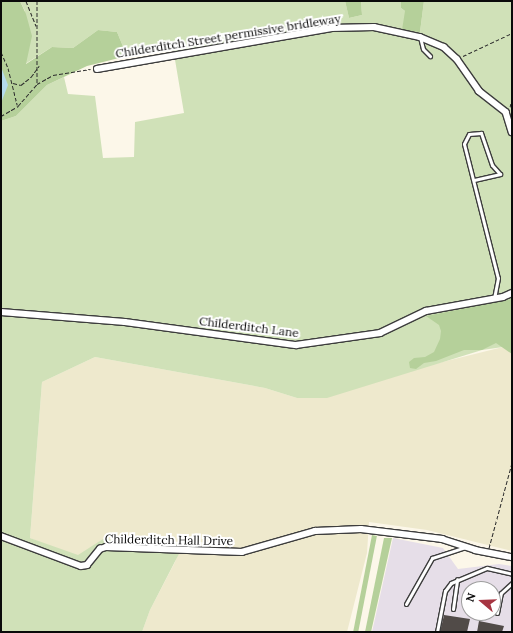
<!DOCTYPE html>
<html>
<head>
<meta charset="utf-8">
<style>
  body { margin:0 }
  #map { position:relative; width:513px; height:633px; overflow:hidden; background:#fcf7e9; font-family:Lora,serif }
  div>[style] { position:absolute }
  .industrial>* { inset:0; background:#e6dee8 }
  .farmland>* { inset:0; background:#eee9cd }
  .green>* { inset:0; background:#d0e1b8 }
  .forest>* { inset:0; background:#b5d09a; transform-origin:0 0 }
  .water>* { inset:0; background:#b5dbed }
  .building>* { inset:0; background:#514b48 }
  .path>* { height:1px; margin-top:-0.5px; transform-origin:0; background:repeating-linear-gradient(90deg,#2c2c2c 0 4px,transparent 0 6px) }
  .roads { filter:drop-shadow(1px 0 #3d3d3d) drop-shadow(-1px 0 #3d3d3d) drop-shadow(0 1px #3d3d3d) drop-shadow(0 -1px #3d3d3d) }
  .service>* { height:3px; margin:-1.5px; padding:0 1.5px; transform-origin:1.5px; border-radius:1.5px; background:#fff }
  .minor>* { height:5.5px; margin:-2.75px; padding:0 2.75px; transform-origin:2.75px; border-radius:2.75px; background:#fff }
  span { translate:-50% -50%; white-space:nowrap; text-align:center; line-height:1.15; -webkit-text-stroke:4px #fff; paint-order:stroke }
  .street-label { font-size:12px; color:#0a0a0a }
  .frame { position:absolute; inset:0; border:2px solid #0a0a0a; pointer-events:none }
  .north { position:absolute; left:461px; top:581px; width:40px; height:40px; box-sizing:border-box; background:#fff; border:1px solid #9d9d9d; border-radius:50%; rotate:289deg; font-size:11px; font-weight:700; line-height:16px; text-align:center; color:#0a0a0a }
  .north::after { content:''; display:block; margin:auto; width:14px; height:18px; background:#a63542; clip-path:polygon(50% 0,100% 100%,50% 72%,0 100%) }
</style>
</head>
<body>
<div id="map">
  <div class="industrial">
    <div style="clip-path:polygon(evenodd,393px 538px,443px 548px,458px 569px,499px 564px,512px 566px,512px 632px,372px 632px,393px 538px,469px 589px,493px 589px,493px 613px,469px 613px,469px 589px)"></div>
  </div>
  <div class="farmland">
    <div style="clip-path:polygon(503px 347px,512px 350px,512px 551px,427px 530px,369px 522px,367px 553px,347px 632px,142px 632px,150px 610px,175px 562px,182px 542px,103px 539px,78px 558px,30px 538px,42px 382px,95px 357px,265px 388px,297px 398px)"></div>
  </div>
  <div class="green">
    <div style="clip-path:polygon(20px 1px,345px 1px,349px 18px,362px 15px,361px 1px,401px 1px,401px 8px,405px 11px,420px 32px,424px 1px,512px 1px,512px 350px,503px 347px,482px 350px,327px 398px,297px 398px,265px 388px,95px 357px,42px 382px,30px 538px,78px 555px,103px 539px,184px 544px,150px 610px,142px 632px,1px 632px,1px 121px,16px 116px,47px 85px,64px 77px,68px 94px,95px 96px,103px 158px,134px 157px,135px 122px,184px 113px,173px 48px,127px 56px,117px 32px,98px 30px,73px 48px,52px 47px,25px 64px,25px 11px)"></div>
  </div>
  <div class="forest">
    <div style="clip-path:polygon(1px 1px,20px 1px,26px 14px,32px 36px,26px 64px,52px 47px,73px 48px,98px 30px,117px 32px,127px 56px,87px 66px,47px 85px,16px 116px,1px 121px)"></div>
    <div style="clip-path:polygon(345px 1px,361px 1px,362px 15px,349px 18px)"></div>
    <div style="clip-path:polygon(401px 1px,424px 1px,420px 32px,402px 30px,405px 11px,401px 8px)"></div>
    <div style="clip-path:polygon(512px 299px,512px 354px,496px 343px,482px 350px,464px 350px,436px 361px,424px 363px,416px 369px,410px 368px,409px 362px,414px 358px,425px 357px,434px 352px,440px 339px,441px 331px,439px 325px,426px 316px)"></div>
    <div style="left:372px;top:535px;width:5px;height:100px;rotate:11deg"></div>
    <div style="clip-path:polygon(384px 538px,392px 538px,371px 632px,365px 632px)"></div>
  </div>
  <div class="water">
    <div style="clip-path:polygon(1px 67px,8px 85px,1px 103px)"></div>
  </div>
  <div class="building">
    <div style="clip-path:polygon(444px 615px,470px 619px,467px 632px,440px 632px)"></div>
    <div style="clip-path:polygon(479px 621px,504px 626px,502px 632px,477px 632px)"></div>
  </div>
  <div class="path">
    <div style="left:26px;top:1px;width:27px;rotate:68deg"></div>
    <div style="left:37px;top:1px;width:83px;rotate:90deg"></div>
    <div style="left:1px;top:52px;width:17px;rotate:66deg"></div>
    <div style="left:8px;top:68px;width:38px;rotate:76deg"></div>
    <div style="left:463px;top:56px;width:54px;rotate:-25.1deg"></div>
    <div style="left:13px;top:83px;width:8px;rotate:14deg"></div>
    <div style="left:21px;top:85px;width:13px;rotate:-39deg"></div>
    <div style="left:31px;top:77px;width:14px;rotate:-54deg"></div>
    <div style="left:510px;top:107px;width:8px;rotate:-76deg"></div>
    <div style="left:1px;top:116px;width:20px;rotate:-30deg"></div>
    <div style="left:18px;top:106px;width:29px;rotate:-49deg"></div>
    <div style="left:37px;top:84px;width:18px;rotate:-29deg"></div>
    <div style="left:53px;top:75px;width:38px;rotate:-9deg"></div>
    <div style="left:489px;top:548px;width:88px;rotate:-74.9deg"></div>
  </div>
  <div class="roads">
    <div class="service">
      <div style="left:420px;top:37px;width:12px;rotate:76deg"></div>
      <div style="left:423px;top:49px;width:10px;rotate:45deg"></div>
      <div style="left:474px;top:180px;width:27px;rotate:-13deg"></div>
      <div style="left:500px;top:174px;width:12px;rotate:-132deg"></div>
      <div style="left:492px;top:165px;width:34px;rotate:-109deg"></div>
      <div style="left:481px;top:133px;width:12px;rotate:175deg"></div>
      <div style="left:469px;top:134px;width:11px;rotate:117deg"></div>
      <div style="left:464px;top:144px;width:138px;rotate:75.8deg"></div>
      <div style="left:498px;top:278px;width:20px;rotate:101deg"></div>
      <div style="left:406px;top:604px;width:53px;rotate:-60.5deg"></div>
      <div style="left:432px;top:558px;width:35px;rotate:-18deg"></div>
      <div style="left:453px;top:609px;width:30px;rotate:-82deg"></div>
      <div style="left:497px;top:613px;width:20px;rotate:-79deg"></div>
      <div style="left:501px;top:593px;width:15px;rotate:-42deg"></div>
      <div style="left:437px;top:632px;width:42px;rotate:-79deg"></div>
      <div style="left:445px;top:591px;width:10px;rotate:-53deg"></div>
      <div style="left:451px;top:583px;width:39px;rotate:-23deg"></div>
      <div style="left:487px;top:568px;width:26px;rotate:13deg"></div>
    </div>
    <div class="minor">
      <div style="left:97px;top:69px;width:238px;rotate:-9.9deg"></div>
      <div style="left:331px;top:28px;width:43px;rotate:-1.3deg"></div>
      <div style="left:374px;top:27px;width:47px;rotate:12.3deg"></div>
      <div style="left:420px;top:37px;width:26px;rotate:23deg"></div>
      <div style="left:444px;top:47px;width:18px;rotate:43deg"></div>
      <div style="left:457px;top:59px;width:39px;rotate:55deg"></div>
      <div style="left:479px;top:91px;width:34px;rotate:38deg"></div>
      <div style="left:506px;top:112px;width:21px;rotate:73deg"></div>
      <div style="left:1px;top:312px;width:124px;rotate:4.6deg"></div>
      <div style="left:125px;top:322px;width:173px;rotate:7.7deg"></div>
      <div style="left:296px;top:345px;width:85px;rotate:-8.1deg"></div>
      <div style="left:380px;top:333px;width:51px;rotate:-25.6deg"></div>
      <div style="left:426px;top:311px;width:78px;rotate:-10.3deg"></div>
      <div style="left:503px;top:297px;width:10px;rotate:-24deg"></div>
      <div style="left:1px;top:536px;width:85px;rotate:20.6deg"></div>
      <div style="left:81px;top:566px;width:6px;rotate:-9deg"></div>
      <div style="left:87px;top:565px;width:21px;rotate:-51deg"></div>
      <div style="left:100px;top:549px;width:6px;rotate:-18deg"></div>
      <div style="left:106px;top:547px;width:136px;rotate:2.1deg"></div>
      <div style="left:242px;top:552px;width:76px;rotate:-16deg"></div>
      <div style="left:315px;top:531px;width:46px;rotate:-2.5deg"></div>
      <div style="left:361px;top:529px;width:82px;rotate:7deg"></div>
      <div style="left:442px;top:539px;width:35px;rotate:18deg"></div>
      <div style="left:475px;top:550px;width:38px;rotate:11deg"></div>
    </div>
  </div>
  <div class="street-label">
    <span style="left:228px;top:36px;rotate:-9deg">Childerditch Street permissive bridleway</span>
    <span style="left:249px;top:327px;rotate:7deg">Childerditch Lane</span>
    <span style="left:169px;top:540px;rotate:1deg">Childerditch Hall Drive</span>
  </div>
  <div class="frame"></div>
  <div class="north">N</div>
</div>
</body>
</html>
